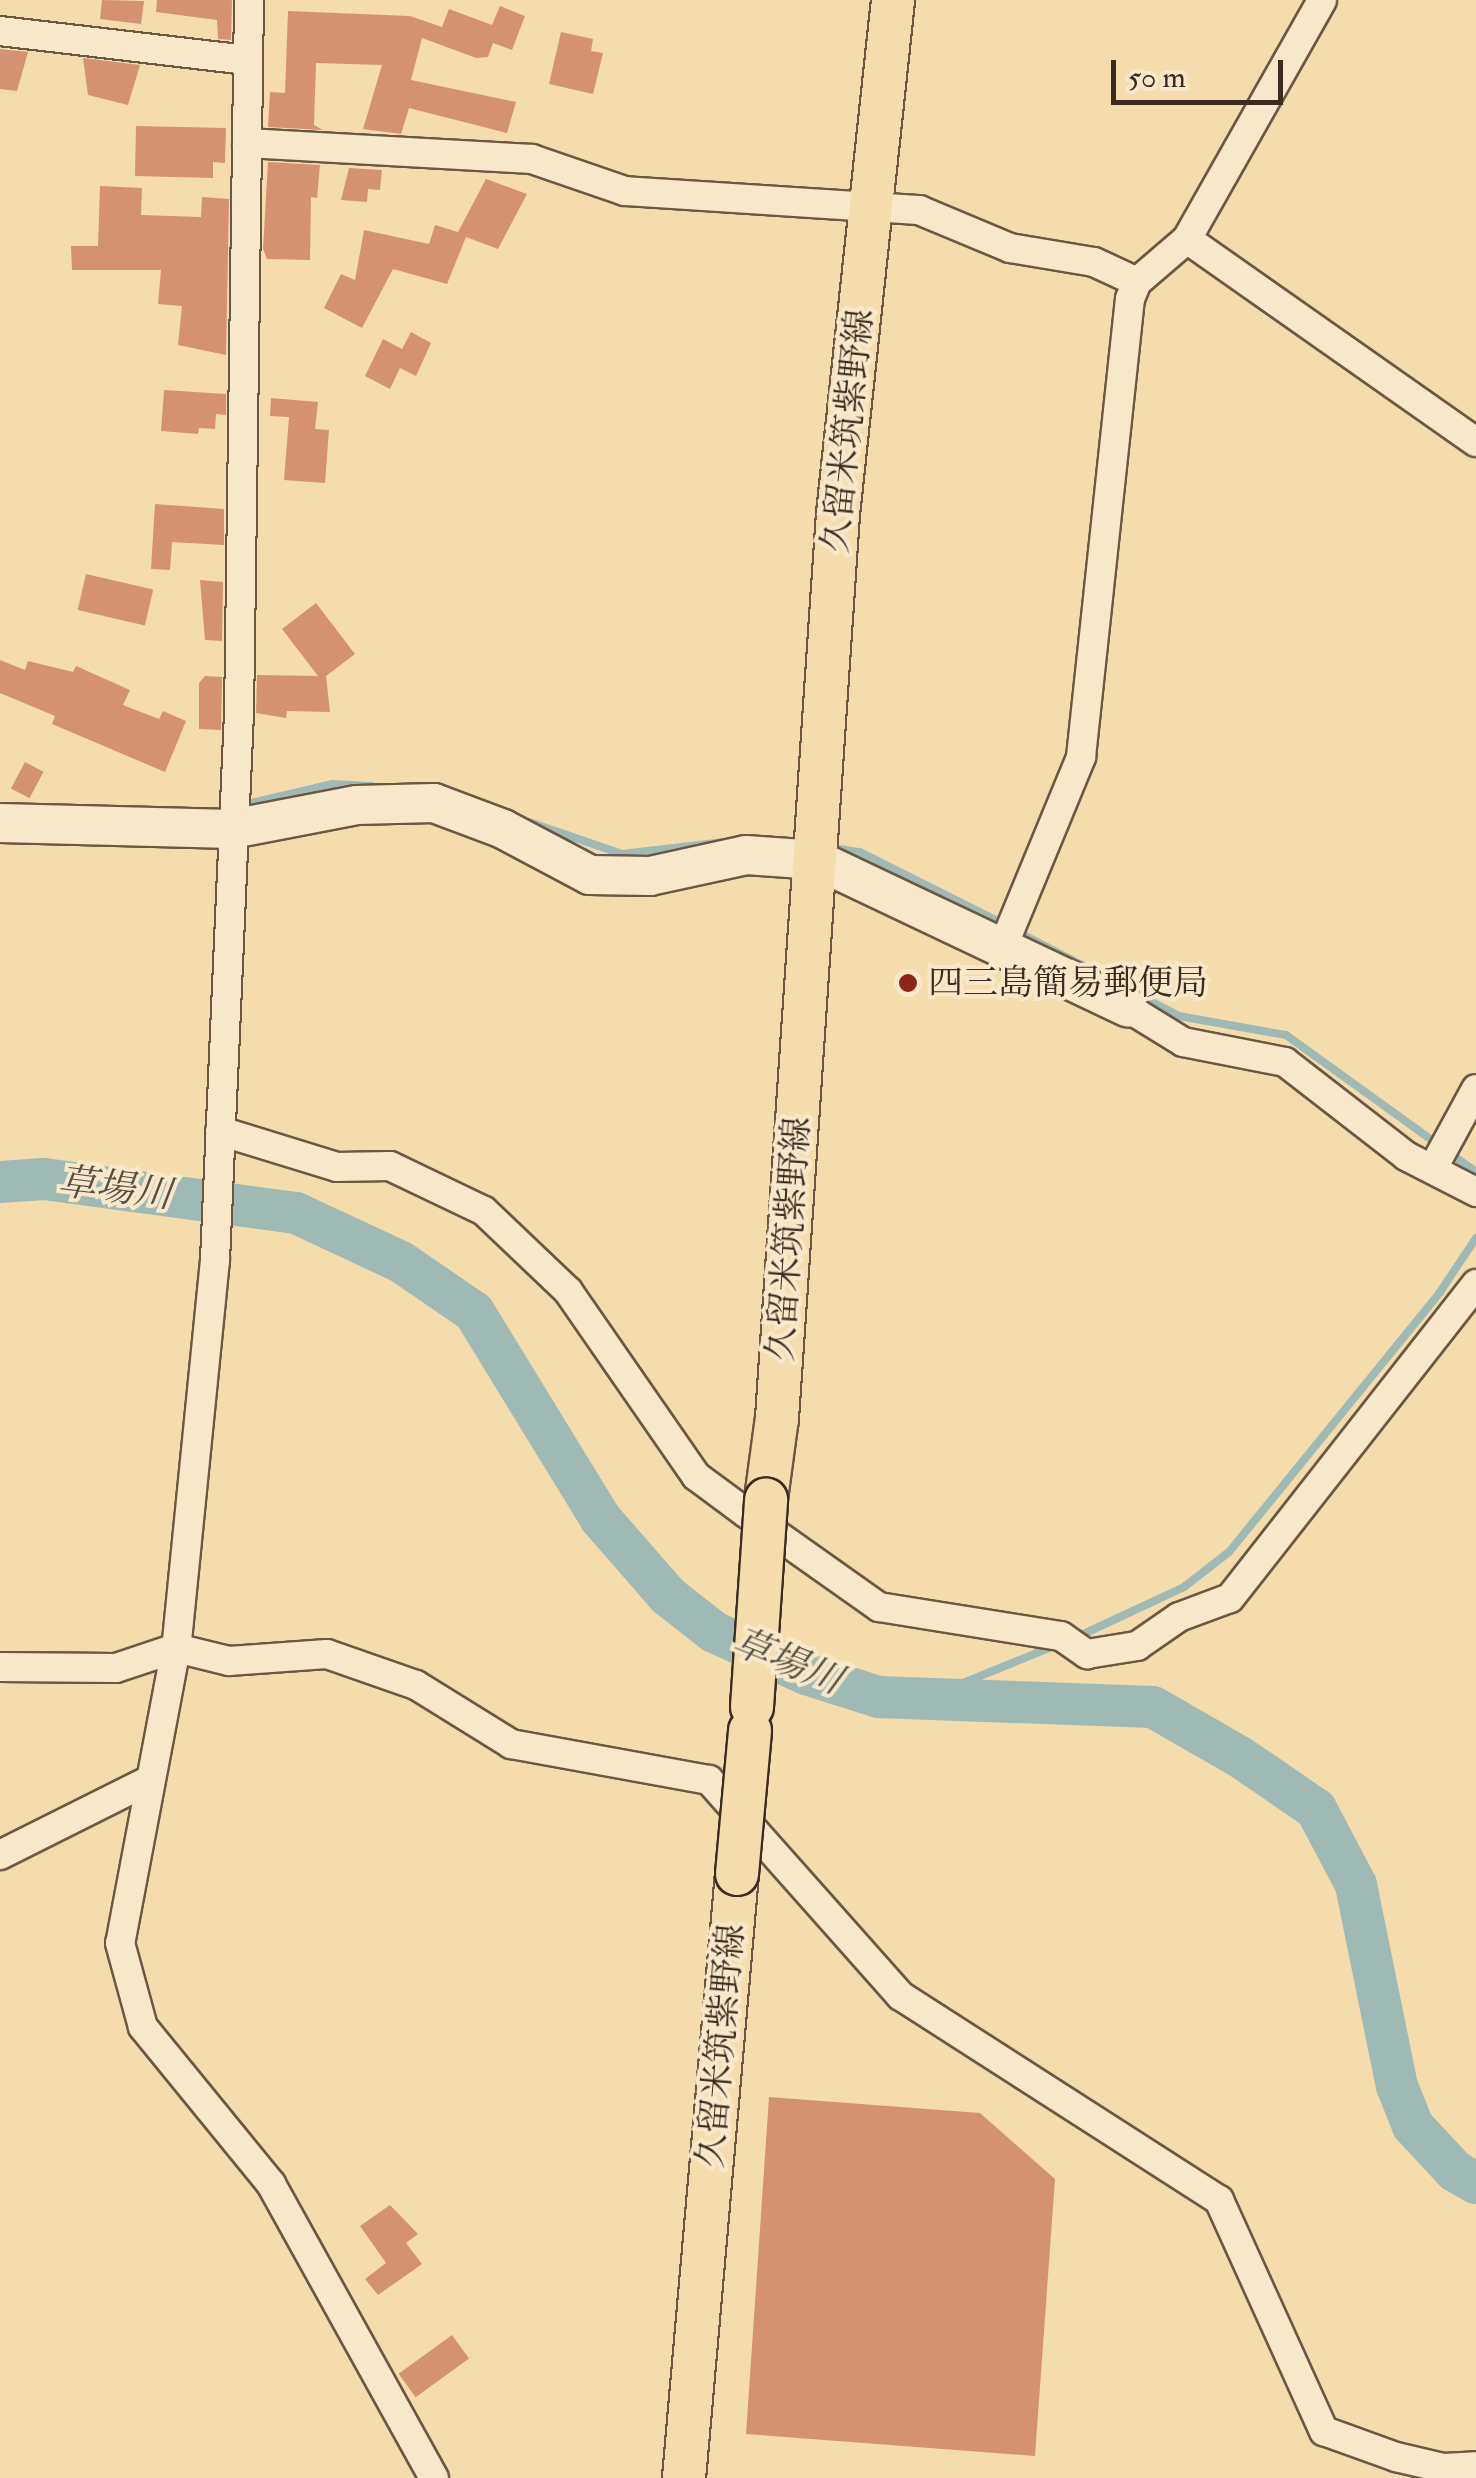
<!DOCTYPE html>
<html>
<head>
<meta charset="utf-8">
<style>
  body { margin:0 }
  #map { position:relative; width:1476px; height:2478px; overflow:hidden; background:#f5dcad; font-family:"IM FELL Double Pica","Noto Serif JP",serif }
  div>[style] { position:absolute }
  .stream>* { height:8px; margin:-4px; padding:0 4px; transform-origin:4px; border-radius:4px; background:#9fb9b4 }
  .river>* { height:42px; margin:-21px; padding:0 21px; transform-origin:21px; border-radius:21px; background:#9fb9b4 }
  .building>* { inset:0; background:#d59272; transform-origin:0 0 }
  .roads { filter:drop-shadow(2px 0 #6a5844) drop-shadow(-2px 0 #6a5844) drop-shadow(0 2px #6a5844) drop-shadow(0 -2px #6a5844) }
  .street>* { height:28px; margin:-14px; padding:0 14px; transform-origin:14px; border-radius:14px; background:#f8e8ca }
  .secondary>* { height:38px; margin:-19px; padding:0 19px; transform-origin:19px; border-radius:19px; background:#f8e8ca }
  .primary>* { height:42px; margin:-21px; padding:0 21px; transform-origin:21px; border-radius:21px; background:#f5dcad }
  .bridges { filter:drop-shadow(2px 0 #3b2c21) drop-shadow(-2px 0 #3b2c21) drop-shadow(0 2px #3b2c21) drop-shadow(0 -2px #3b2c21) }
  .primary-bridge>* { height:42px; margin:-21px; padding:0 21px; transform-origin:21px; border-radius:21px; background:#f5dcad }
  .dots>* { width:28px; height:28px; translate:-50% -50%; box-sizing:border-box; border:5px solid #f8e8ca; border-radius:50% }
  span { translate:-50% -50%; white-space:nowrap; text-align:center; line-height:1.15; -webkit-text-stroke:8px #f8e8ca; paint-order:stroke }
  .street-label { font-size:35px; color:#3b2c21 }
  .poi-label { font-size:35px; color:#3b2c21 }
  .left { translate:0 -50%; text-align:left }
  .water-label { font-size:38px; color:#544f46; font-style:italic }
  .scale { position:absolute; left:1111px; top:60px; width:172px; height:45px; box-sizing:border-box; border:5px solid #3b2c21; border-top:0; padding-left:12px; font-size:30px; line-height:35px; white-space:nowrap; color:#3b2c21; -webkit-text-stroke:8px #f8e8ca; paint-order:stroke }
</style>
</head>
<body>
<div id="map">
  <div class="stream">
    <div style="left:243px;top:805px;width:91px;rotate:-13.3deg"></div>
    <div style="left:332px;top:784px;width:40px;rotate:2.9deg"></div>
    <div style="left:529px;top:822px;width:98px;rotate:19deg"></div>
    <div style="left:622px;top:854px;width:103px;rotate:-6.7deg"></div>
    <div style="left:827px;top:847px;width:33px;rotate:9deg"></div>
    <div style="left:860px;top:852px;width:163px;rotate:26.6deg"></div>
    <div style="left:1018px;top:932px;width:91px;rotate:27.4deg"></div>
    <div style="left:1133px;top:992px;width:52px;rotate:27.6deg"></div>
    <div style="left:1179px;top:1016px;width:109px;rotate:10.1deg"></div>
    <div style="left:1286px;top:1035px;width:234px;rotate:35.8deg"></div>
    <div style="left:1077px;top:1637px;width:118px;rotate:-25deg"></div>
    <div style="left:1184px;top:1587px;width:57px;rotate:-37.9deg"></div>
    <div style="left:1229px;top:1552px;width:335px;rotate:-50.9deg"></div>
    <div style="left:1440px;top:1292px;width:65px;rotate:-56.3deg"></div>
    <div style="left:926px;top:1698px;width:138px;rotate:-22.1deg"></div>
  </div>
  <div class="river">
    <div style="left:0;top:1182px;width:44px;rotate:-3.9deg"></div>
    <div style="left:44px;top:1179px;width:254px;rotate:7.7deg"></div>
    <div style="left:296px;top:1213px;width:116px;rotate:25deg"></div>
    <div style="left:401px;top:1262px;width:88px;rotate:34.4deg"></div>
    <div style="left:474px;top:1312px;width:241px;rotate:58.5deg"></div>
    <div style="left:600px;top:1518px;width:103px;rotate:48.9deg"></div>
    <div style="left:668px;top:1596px;width:58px;rotate:38deg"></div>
    <div style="left:714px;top:1632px;width:101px;rotate:24.5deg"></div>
    <div style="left:806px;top:1674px;width:76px;rotate:17.7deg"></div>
    <div style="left:878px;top:1697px;width:275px;rotate:2.1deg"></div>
    <div style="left:1153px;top:1707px;width:100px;rotate:29.9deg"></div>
    <div style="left:1240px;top:1757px;width:92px;rotate:34.4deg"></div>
    <div style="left:1316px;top:1809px;width:86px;rotate:62.2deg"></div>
    <div style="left:1356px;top:1885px;width:205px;rotate:78.5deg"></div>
    <div style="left:1397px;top:2086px;width:43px;rotate:68.2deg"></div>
    <div style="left:1413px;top:2126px;width:62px;rotate:47deg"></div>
    <div style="left:1455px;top:2171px;width:24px;rotate:30deg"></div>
  </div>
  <div class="building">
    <div style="clip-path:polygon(102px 0,144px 1px,141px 24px,100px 19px)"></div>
    <div style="clip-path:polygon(157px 0,232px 0,231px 40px,218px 39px,217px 20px,156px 12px)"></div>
    <div style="clip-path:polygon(500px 6px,525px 16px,512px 50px,493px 43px,488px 57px,476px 58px,422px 38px,411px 80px,516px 102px,507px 133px,409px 108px,401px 134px,363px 129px,382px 65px,316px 63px,314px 125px,323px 130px,268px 127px,270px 92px,285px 93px,288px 11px,410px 16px,442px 27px,449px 9px,492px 25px)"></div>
    <div style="clip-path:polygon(561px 32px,593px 39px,591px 51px,603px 53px,593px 94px,549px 84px)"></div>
    <div style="clip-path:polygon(0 49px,28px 52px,17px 91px,0 89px)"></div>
    <div style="clip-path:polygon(83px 58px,140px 65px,128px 105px,88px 95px)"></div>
    <div style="clip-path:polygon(136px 126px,226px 128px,225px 163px,213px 162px,213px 178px,135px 176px)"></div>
    <div style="clip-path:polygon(268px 162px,320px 165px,317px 198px,311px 197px,310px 260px,267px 259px,263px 249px)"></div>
    <div style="clip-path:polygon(349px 168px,382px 170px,380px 190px,368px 189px,367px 202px,341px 200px)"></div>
    <div style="clip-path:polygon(486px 179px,527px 194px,498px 249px,466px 237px,447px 284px,393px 269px,362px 328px,324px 308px,341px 274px,355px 280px,364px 230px,429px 244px,435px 225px,458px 232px)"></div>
    <div style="clip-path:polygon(100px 186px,142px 188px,141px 215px,201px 217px,202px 197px,229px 199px,226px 355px,178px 345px,182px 306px,158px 304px,161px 270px,72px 270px,71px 246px,98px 246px)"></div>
    <div style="clip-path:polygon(411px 332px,431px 343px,416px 376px,400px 368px,390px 389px,365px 376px,383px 339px,402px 349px)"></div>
    <div style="clip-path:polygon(164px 390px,226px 394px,226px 415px,216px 414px,215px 429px,199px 428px,198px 434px,161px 431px)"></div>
    <div style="clip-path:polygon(271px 398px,318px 402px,315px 429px,329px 430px,325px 483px,284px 480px,289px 417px,270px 416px)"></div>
    <div style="clip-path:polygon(155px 504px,224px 509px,224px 545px,172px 542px,170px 570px,151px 569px)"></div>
    <div style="left:86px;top:574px;width:69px;height:37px;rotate:13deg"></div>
    <div style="clip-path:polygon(200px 580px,223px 582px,222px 641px,205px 640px)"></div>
    <div style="clip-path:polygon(316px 603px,355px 654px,326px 676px,330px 712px,287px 711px,286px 718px,256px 713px,257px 675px,318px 676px,282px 629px)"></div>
    <div style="clip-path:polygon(0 660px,25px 670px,28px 661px,73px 672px,76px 666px,130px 690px,123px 705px,159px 719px,163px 711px,186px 721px,165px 772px,52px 724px,55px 716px,0 693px)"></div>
    <div style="clip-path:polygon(205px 676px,222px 677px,221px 730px,199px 729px,199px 683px)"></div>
    <div style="left:25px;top:762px;width:21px;height:30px;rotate:28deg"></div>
    <div style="clip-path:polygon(769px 2097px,980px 2113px,1055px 2179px,1035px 2456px,746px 2434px)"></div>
    <div style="clip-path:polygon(390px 2205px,418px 2234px,406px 2243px,422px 2264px,378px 2295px,365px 2279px,386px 2263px,360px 2226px)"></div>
    <div style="left:452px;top:2335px;width:29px;height:66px;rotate:54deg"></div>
  </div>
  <div class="roads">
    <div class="street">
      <div style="left:249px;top:0;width:713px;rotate:90.8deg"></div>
      <div style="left:239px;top:713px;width:548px;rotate:92.51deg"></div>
      <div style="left:215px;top:1260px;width:390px;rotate:95.7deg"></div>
      <div style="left:176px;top:1648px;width:300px;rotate:100.7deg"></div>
      <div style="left:120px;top:1943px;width:87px;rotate:74.7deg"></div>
      <div style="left:143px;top:2027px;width:203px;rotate:50.8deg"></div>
      <div style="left:271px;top:2184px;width:336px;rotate:61deg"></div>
      <div style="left:0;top:31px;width:249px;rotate:6.7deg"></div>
      <div style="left:247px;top:143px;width:285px;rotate:3.2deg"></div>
      <div style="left:532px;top:159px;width:98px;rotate:19deg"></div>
      <div style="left:625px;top:191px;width:295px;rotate:3.7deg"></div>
      <div style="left:919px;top:210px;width:99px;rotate:22.7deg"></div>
      <div style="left:1010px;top:248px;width:85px;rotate:9.5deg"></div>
      <div style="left:1094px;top:262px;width:47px;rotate:24.9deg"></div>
      <div style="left:1187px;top:239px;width:353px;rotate:35.1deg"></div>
      <div style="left:1002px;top:949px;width:208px;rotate:-67.6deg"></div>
      <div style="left:1081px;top:757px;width:461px;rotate:-83.9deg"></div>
      <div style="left:1130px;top:299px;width:18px;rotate:-68deg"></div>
      <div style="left:1137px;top:282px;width:66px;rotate:-40.7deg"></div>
      <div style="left:1187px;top:239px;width:274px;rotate:-60.5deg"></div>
      <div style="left:1128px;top:1008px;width:65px;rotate:31.7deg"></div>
      <div style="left:1183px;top:1042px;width:104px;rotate:11.1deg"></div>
      <div style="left:1285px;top:1062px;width:153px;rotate:37.8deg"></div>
      <div style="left:1406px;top:1156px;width:79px;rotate:27.2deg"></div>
      <div style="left:220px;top:1131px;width:122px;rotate:17.1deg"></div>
      <div style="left:337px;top:1167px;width:53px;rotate:-1.1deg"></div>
      <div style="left:390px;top:1166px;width:104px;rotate:25.6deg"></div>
      <div style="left:484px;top:1211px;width:116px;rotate:43.6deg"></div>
      <div style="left:568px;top:1291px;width:225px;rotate:55.3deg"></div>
      <div style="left:696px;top:1476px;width:62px;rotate:36.5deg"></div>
      <div style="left:746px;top:1513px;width:163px;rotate:35.3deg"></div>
      <div style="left:879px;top:1607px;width:184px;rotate:9.1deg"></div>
      <div style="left:1061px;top:1636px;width:32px;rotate:35deg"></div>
      <div style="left:1087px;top:1654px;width:51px;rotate:-9.1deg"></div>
      <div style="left:1137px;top:1646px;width:51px;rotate:-34.6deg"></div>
      <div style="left:1179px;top:1617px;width:54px;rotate:-20.4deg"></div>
      <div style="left:1230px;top:1598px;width:399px;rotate:-51.9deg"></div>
      <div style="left:1433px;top:1168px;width:90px;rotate:-61.4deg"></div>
      <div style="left:0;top:1667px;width:116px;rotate:0.5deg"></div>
      <div style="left:116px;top:1668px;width:63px;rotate:-18.4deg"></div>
      <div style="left:176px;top:1648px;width:55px;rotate:13.8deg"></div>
      <div style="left:229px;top:1661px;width:98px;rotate:-4.1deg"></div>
      <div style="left:327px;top:1654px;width:94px;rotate:19.2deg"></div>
      <div style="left:416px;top:1685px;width:112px;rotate:31.8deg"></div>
      <div style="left:511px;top:1744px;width:201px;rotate:10.3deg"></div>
      <div style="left:709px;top:1780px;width:289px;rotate:48.4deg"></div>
      <div style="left:901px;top:1996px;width:378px;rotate:32.7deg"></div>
      <div style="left:1219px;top:2200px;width:254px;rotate:65.6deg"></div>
      <div style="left:1324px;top:2431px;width:77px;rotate:19.9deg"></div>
      <div style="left:1396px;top:2457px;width:48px;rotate:13.2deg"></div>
      <div style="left:1443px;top:2468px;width:33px;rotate:-3deg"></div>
      <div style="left:0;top:1855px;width:163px;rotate:-26.6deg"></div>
    </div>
    <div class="secondary">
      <div style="left:0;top:823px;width:232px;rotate:1.5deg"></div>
      <div style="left:232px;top:829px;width:127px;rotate:-10.9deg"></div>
      <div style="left:357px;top:805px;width:77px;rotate:-1.5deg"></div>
      <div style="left:434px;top:803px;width:74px;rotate:20.6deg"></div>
      <div style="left:503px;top:829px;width:98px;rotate:27.9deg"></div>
      <div style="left:590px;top:875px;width:60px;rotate:1deg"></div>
      <div style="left:650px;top:876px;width:98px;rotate:-12.3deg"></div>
      <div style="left:746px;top:855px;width:71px;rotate:4deg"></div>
      <div style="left:817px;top:860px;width:344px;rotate:25.4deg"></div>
    </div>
    <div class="primary">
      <div style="left:766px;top:1499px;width:82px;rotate:-82.3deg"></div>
      <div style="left:777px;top:1418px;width:906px;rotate:-86.14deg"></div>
      <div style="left:838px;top:514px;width:517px;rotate:-83.89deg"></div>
      <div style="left:684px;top:2478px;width:606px;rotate:-84.99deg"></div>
    </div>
  </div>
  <div class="bridges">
    <div class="primary-bridge">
      <div style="left:752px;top:1707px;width:208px;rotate:-86.1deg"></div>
      <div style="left:737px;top:1874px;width:144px;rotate:-84.8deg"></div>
    </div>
  </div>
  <div class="dots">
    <div style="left:908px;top:983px;background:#8f2418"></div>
  </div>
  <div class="street-label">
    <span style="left:848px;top:431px;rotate:-84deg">久留米筑紫野線</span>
    <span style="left:789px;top:1239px;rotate:-86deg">久留米筑紫野線</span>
    <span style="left:721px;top:2046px;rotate:-85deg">久留米筑紫野線</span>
  </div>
  <div class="poi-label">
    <span class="left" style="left:928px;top:983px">四三島簡易郵便局</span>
  </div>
  <div class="water-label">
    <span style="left:115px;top:1189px;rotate:7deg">草場川</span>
    <span style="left:787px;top:1662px;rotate:22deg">草場川</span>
  </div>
  <div class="scale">50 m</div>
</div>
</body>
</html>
